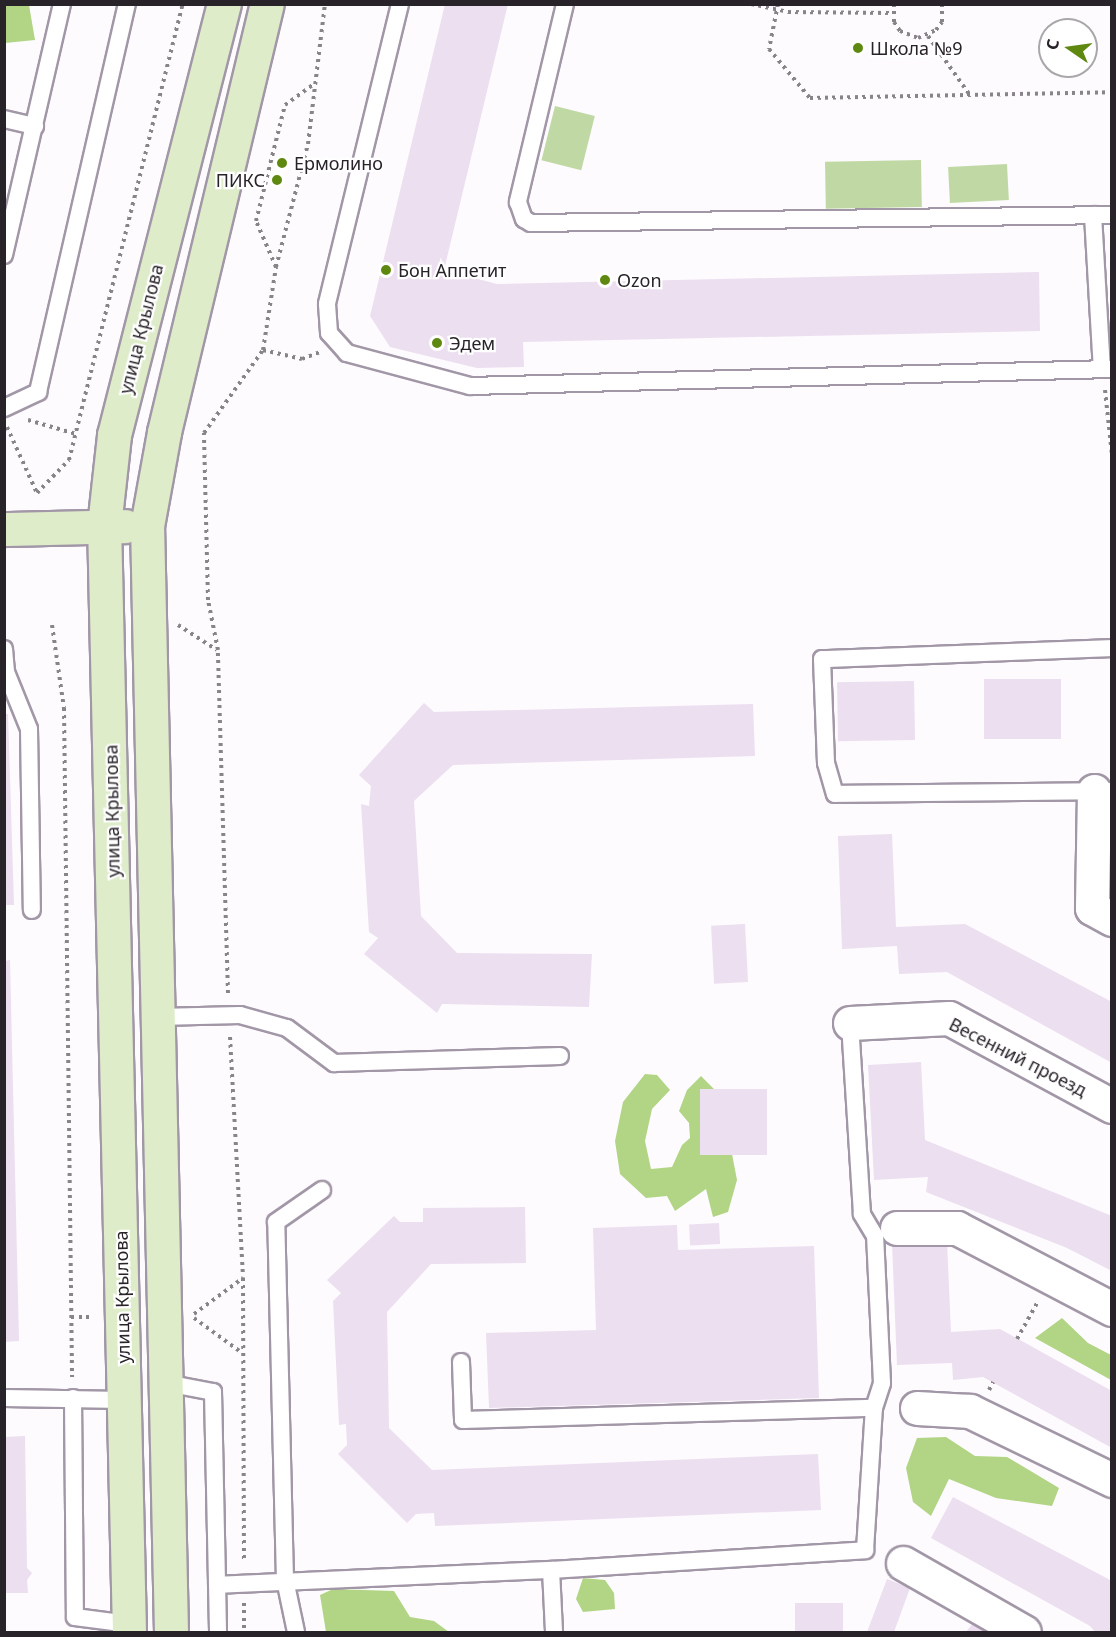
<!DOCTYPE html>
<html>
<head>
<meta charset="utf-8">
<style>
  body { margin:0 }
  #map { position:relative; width:1116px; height:1637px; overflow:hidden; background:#fdfbfe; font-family:"Noto Sans",sans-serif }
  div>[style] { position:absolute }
  .green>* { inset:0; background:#c0d9a4; transform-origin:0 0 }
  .forest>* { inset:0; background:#b1d584 }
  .building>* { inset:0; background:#ecdff0; transform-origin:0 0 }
  .path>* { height:4px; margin-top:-2px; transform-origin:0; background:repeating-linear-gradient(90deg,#888489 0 3px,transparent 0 7.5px) }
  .roads { filter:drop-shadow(2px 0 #a297a7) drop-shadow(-2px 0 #a297a7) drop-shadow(0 2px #a297a7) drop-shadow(0 -2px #a297a7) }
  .lane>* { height:16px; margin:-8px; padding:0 8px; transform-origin:8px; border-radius:8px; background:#fff }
  .street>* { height:33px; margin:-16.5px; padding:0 16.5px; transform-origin:16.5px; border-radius:16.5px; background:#fff }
  .secondary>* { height:33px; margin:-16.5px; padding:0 16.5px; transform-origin:16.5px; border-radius:16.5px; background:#deecca }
  .dots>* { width:16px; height:16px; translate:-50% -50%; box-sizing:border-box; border:3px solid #fff; border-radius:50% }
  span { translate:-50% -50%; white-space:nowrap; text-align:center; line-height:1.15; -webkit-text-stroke:4.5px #fff; paint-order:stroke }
  .poi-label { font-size:18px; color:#282329 }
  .left { translate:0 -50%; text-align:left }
  .right { translate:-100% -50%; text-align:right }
  .street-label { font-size:18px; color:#282329 }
  .frame { position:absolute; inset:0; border:6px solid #282329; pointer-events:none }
  .north { position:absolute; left:1038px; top:18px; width:60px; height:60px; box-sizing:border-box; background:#fff; border:2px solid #a9a7a9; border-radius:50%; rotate:283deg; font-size:16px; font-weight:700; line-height:24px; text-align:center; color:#282329 }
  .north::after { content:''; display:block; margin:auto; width:21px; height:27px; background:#5f8811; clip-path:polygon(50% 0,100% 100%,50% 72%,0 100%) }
</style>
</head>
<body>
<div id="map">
  <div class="green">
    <div style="left:555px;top:106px;width:41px;height:56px;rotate:14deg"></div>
    <div style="left:921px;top:160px;width:47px;height:96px;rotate:89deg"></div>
    <div style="left:1007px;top:164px;width:36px;height:59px;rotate:87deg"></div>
  </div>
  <div class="forest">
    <div style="clip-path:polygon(5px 4px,29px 5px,35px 40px,5px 43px)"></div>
    <div style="clip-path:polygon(645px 1074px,657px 1075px,670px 1090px,652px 1109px,645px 1141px,651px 1169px,672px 1167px,682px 1145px,690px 1138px,689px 1123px,679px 1111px,687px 1090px,701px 1076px,714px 1089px,700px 1090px,700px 1154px,732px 1154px,737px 1180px,728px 1212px,713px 1217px,706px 1189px,675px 1211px,667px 1196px,646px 1198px,620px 1174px,615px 1141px,623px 1102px)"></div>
    <div style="clip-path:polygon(1062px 1318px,1088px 1343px,1111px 1355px,1111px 1380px,1035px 1338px)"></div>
    <div style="clip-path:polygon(946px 1437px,975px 1456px,1007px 1457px,1059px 1488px,1052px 1506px,996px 1498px,949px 1479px,931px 1516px,913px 1502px,906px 1468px,917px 1438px)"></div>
    <div style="clip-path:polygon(583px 1578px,605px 1580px,614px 1593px,615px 1609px,583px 1612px,576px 1599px)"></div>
    <div style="clip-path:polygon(333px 1589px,394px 1591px,410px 1617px,434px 1621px,449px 1632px,326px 1632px,320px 1595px)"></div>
  </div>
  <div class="building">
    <div style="clip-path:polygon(445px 4px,508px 4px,444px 270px,497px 284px,1039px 272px,1040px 331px,523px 342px,524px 367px,477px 368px,390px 347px,370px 316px)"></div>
    <div style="left:984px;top:679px;width:77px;height:60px"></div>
    <div style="left:914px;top:681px;width:59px;height:77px;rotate:89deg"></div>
    <div style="clip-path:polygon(424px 703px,434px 712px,753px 704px,755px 756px,453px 765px,414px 801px,421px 916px,457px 953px,592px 954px,589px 1007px,442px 1004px,437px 1013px,364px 954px,378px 938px,369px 932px,361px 804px,369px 806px,371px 786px,359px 775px)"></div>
    <div style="clip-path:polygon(4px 714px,8px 714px,14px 905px,4px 905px)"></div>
    <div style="clip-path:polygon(892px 834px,896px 927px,965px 924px,1112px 1002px,1112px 1063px,947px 972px,899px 974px,897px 946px,842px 949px,838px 836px)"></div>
    <div style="left:745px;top:924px;width:58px;height:34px;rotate:87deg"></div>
    <div style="clip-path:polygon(10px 960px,19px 1341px,4px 1342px,4px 961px)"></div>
    <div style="clip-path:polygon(921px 1062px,925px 1140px,1112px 1216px,1112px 1271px,1067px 1248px,926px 1192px,928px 1177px,874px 1180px,868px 1065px)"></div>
    <div style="left:700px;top:1089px;width:67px;height:66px"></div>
    <div style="clip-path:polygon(525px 1207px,526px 1263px,431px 1264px,387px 1312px,389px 1428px,432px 1470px,818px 1454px,821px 1510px,435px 1526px,434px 1513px,416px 1514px,407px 1523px,338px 1454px,347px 1445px,346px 1424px,339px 1425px,333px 1301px,341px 1293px,327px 1280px,394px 1216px,400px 1222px,423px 1222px,423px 1208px)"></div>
    <div style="left:719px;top:1223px;width:21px;height:30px;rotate:87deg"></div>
    <div style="clip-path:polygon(677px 1225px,678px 1250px,814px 1246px,819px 1398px,489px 1408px,486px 1333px,596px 1330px,593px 1228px)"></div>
    <div style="clip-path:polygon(947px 1242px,951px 1332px,1000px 1329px,1112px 1391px,1112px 1448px,983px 1377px,953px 1380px,952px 1363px,897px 1365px,892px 1244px)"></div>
    <div style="clip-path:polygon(25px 1436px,27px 1568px,32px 1573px,27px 1580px,28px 1593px,4px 1593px,4px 1437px)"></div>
    <div style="clip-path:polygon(953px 1497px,1112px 1581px,1112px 1632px,1095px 1632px,1090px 1626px,931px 1538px)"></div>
    <div style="clip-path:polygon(887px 1579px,910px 1588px,894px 1632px,867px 1632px)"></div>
    <div style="left:795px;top:1603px;width:48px;height:29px"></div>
    <div style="clip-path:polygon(973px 1623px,986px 1632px,966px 1632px)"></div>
  </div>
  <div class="path">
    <div style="left:751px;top:4px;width:38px;rotate:12deg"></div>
    <div style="left:788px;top:12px;width:104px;rotate:0.6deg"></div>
    <div style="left:778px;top:4px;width:46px;rotate:101.3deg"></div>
    <div style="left:769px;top:49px;width:64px;rotate:50.1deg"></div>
    <div style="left:810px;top:98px;width:302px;rotate:-1.1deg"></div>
    <div style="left:894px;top:4px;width:18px;rotate:90deg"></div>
    <div style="left:894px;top:22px;width:11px;rotate:56deg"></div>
    <div style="left:900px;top:31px;width:19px;rotate:21deg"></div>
    <div style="left:918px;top:38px;width:20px;rotate:-24deg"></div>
    <div style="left:936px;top:30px;width:10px;rotate:-53deg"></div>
    <div style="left:942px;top:22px;width:18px;rotate:-90deg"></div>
    <div style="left:928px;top:36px;width:71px;rotate:54.7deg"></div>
    <div style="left:276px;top:267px;width:50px;rotate:-113.5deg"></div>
    <div style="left:256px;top:221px;width:120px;rotate:-76deg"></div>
    <div style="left:285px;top:105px;width:36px;rotate:-36deg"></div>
    <div style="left:263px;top:350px;width:40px;rotate:13deg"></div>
    <div style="left:302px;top:359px;width:19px;rotate:-21deg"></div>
    <div style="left:1105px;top:390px;width:65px;rotate:83.9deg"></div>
    <div style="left:28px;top:420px;width:50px;rotate:16.3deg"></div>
    <div style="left:7px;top:427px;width:72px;rotate:65.6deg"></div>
    <div style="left:37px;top:493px;width:46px;rotate:-45.9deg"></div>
    <div style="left:69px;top:460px;width:470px;rotate:-76deg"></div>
    <div style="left:52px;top:625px;width:84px;rotate:81.8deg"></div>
    <div style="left:64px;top:708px;width:669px;rotate:89.31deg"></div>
    <div style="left:178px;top:625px;width:46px;rotate:32.7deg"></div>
    <div style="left:228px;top:993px;width:343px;rotate:-91.7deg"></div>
    <div style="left:218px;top:650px;width:51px;rotate:-101.3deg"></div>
    <div style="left:208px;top:600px;width:167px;rotate:-91.4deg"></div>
    <div style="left:204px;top:433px;width:102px;rotate:-54.6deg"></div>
    <div style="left:263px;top:350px;width:84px;rotate:-81.1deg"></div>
    <div style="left:276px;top:267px;width:127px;rotate:-75.4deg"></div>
    <div style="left:308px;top:144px;width:141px;rotate:-83.1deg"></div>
    <div style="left:230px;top:1037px;width:241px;rotate:86.9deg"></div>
    <div style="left:243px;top:1278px;width:285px;rotate:89.8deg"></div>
    <div style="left:194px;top:1314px;width:61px;rotate:-36.3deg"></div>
    <div style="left:71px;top:1317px;width:23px"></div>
    <div style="left:194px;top:1318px;width:58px;rotate:35.9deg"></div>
    <div style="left:1017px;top:1339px;width:41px;rotate:-60.9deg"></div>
    <div style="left:989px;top:1390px;width:9px;rotate:-63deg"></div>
    <div style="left:244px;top:1603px;width:29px;rotate:90deg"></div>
  </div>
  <div class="roads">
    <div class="lane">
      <div style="left:400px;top:4px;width:309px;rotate:103.7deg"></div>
      <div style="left:327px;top:304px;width:29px;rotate:86deg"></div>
      <div style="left:329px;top:333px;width:27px;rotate:48deg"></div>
      <div style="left:347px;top:353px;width:127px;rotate:15deg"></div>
      <div style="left:470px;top:386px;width:642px;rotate:-1.52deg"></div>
      <div style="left:565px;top:4px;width:204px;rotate:103.4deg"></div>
      <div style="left:518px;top:202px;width:18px;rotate:71deg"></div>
      <div style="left:524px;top:219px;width:8px;rotate:30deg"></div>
      <div style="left:531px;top:223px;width:581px;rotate:-0.79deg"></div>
      <div style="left:4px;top:119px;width:32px;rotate:13deg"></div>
      <div style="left:1093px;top:215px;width:154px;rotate:86.7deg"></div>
      <div style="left:4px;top:255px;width:258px;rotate:-77deg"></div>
      <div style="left:4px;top:408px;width:38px;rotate:-25deg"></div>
      <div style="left:38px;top:392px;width:398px;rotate:-77.1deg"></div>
      <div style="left:1112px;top:648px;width:290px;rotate:177.8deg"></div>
      <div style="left:822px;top:659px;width:104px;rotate:87.8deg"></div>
      <div style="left:826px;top:763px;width:32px;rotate:74deg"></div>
      <div style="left:835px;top:794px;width:277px;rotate:-0.6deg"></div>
      <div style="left:4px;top:649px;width:23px;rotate:85deg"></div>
      <div style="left:6px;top:672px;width:61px;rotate:68deg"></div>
      <div style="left:29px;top:729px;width:181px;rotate:89.1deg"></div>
      <div style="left:158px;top:1017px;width:82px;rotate:-1.4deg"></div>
      <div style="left:240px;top:1015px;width:49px;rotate:15.5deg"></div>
      <div style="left:287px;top:1028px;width:59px;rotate:36.7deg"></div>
      <div style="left:334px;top:1063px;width:226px;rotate:-1.8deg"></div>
      <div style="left:461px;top:1362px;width:58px;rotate:88deg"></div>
      <div style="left:463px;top:1420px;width:411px;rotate:-1.7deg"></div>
      <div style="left:166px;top:1383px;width:48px;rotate:10.8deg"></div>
      <div style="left:213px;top:1392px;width:240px;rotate:88.8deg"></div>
      <div style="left:4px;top:1398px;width:120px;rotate:1deg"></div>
      <div style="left:73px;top:1398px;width:219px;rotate:89.5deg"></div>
      <div style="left:75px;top:1617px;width:54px;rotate:7.4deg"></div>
      <div style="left:551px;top:1570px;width:62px;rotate:87.2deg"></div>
      <div style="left:217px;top:1585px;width:334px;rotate:-2.6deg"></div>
      <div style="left:551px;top:1570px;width:315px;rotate:-3.6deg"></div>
      <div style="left:865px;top:1550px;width:142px;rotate:-86.4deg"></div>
      <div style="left:874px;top:1408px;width:26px;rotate:-72deg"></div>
      <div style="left:882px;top:1383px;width:147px;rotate:-92.7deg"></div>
      <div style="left:875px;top:1236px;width:26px;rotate:-121deg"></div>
      <div style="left:862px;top:1214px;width:191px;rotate:-93.6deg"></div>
      <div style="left:296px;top:1632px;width:53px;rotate:-101.9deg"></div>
      <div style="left:285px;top:1580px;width:358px;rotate:-91.4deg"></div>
      <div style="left:276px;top:1222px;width:56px;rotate:-34.8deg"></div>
    </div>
    <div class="street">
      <div style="left:1094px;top:791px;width:117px;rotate:91deg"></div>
      <div style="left:1092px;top:908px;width:23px;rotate:29deg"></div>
      <div style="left:850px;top:1023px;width:99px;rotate:-2.9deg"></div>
      <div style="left:949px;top:1018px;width:185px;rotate:28.4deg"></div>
      <div style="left:897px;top:1228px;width:60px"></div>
      <div style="left:957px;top:1228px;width:175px;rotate:27.6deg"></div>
      <div style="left:917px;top:1408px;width:53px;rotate:3.2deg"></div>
      <div style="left:970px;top:1411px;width:158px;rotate:25.9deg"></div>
      <div style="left:903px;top:1563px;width:139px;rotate:29.7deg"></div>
    </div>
    <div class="secondary">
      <div style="left:4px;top:529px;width:121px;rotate:-1.4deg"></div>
      <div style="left:129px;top:1632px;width:1106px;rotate:-91.29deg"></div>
      <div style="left:104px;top:526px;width:92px;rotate:-83.7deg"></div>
      <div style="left:114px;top:435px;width:445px;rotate:-75.7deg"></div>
      <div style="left:171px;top:1632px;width:1106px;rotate:-91.24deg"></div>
      <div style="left:147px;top:526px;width:96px;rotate:-79.7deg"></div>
      <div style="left:164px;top:432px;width:440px;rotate:-76.5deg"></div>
    </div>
  </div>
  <div class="dots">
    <div style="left:858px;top:48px;background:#5f8811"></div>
    <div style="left:282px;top:163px;background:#5f8811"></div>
    <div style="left:277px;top:180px;background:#5f8811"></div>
    <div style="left:386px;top:270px;background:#5f8811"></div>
    <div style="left:605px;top:280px;background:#5f8811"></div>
    <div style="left:437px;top:343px;background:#5f8811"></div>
  </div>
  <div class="poi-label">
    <span class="left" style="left:870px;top:48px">Школа №9</span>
    <span class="left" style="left:294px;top:163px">Ермолино</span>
    <span class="right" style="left:265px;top:180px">ПИКС</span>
    <span class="left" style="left:398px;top:270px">Бон Аппетит</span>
    <span class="left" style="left:617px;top:280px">Ozon</span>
    <span class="left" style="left:449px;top:343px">Эдем</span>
  </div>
  <div class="street-label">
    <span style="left:141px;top:329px;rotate:-76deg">улица Крылова</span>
    <span style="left:112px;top:811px;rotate:-91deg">улица Крылова</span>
    <span style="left:1018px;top:1057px;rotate:27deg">Весенний проезд</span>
    <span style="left:122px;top:1297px;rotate:-91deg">улица Крылова</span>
  </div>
  <div class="frame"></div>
  <div class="north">С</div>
</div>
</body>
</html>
